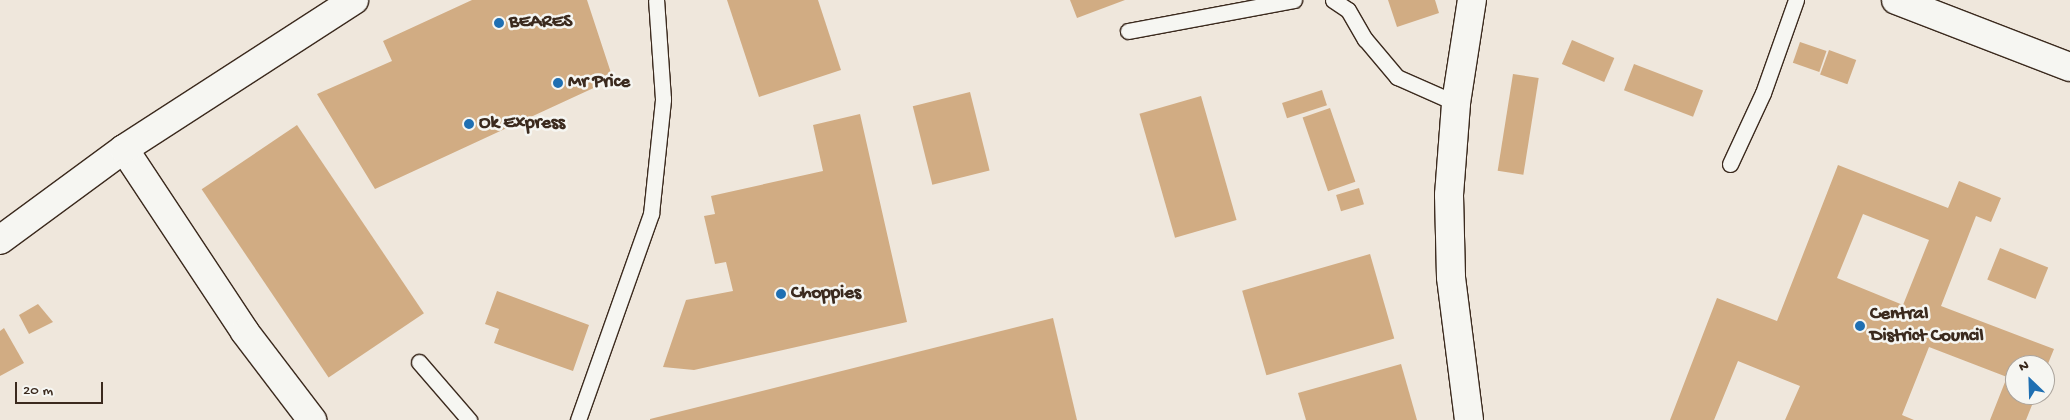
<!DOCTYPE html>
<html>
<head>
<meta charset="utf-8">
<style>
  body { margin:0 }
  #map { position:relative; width:2070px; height:420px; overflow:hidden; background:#efe7dc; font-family:"Gochi Hand",sans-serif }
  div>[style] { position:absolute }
  .building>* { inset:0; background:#d1ac83; transform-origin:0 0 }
  .roads { filter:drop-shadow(1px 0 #3b2a1e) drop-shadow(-1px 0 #3b2a1e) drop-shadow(0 1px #3b2a1e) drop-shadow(0 -1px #3b2a1e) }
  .service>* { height:15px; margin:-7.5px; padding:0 7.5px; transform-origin:7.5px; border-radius:7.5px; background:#f6f6f2 }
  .minor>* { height:28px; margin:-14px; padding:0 14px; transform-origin:14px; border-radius:14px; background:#f6f6f2 }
  .primary>* { height:28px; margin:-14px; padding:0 14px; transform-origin:14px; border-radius:14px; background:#f6f6f2 }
  .dots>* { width:14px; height:14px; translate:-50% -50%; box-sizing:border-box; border:2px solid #f6f6f2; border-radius:50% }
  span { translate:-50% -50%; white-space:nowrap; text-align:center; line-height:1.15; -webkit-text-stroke:5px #f6f6f2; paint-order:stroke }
  .poi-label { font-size:19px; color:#3b2a1e; font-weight:700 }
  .left { translate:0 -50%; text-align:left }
  .north { position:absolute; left:2005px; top:355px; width:50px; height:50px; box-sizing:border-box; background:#f6f6f2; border:1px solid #aba49d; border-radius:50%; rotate:336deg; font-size:14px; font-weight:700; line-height:20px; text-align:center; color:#3b2a1e }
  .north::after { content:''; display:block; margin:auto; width:18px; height:22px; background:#1f6fb2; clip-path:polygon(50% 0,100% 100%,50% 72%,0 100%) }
  .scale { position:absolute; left:15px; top:382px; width:88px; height:22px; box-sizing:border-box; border:2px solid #3b2a1e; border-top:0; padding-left:6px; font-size:15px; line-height:18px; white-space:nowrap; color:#3b2a1e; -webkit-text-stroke:4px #f6f6f2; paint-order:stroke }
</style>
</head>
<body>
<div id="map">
  <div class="building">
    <div style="clip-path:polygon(472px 0,587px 0,613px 79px,375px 189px,317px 94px,392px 61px,383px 41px)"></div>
    <div style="clip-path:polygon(727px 0,818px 0,841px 70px,759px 97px)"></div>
    <div style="clip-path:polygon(1070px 0,1125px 0,1077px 18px)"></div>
    <div style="clip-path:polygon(1388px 0,1435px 0,1439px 13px,1397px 27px)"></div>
    <div style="left:1572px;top:40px;width:46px;height:26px;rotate:23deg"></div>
    <div style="left:1800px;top:42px;width:28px;height:22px;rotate:19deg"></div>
    <div style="left:1829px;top:50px;width:29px;height:26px;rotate:20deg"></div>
    <div style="left:1634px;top:64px;width:74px;height:28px;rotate:21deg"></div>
    <div style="left:1513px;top:74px;width:26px;height:98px;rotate:9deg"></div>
    <div style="left:1322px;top:90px;width:16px;height:42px;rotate:72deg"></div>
    <div style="left:970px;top:92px;width:81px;height:59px;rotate:76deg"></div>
    <div style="left:1201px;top:96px;width:129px;height:64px;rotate:74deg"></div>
    <div style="left:1330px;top:108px;width:78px;height:29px;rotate:71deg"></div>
    <div style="clip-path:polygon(860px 114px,907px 322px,694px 370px,663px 367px,686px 300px,733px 291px,726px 262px,715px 264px,704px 216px,715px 214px,711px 196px,823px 171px,813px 125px)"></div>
    <div style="left:297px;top:125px;width:227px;height:115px;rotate:56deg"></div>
    <div style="clip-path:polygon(evenodd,1838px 165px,1948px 208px,1959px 181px,2001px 198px,1991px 222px,1976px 216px,1941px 306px,2054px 349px,2045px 371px,2045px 365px,2015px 365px,2015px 395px,2036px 395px,2026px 420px,1990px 420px,2007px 377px,1929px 347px,1902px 415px,1914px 420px,1785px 420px,1800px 386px,1738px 361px,1714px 420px,1670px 420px,1717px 298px,1777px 321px,1838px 165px,1863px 214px,1929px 240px,1903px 305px,1837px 278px,1863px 214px)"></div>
    <div style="left:1359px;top:188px;width:17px;height:24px;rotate:73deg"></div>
    <div style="left:2000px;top:248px;width:52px;height:34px;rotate:22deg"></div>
    <div style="left:1370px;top:254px;width:88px;height:133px;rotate:74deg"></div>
    <div style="clip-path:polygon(497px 291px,589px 325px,573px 371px,494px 343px,499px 329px,485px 324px)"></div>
    <div style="clip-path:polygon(38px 304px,53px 322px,29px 334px,19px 315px)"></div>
    <div style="clip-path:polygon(1053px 318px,1077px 420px,650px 420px,650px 419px)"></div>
    <div style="clip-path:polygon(4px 328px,24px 363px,0 376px,0 331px)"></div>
    <div style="clip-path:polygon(1401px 364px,1417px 420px,1306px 420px,1298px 393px)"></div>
  </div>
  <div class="roads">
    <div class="service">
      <div style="left:1333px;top:0;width:18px;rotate:34deg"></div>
      <div style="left:1348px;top:10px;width:34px;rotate:60deg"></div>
      <div style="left:1365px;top:39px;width:50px;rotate:49.9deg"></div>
      <div style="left:1397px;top:77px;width:64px;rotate:23.8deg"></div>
      <div style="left:1128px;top:31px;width:169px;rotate:-10.6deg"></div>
      <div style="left:1730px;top:164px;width:78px;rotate:-65.1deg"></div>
      <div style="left:1763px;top:93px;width:99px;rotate:-70.5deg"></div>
      <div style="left:419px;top:362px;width:77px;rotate:49.2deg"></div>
      <div style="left:578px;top:420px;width:219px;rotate:-70.5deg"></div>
      <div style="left:651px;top:214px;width:116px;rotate:-84deg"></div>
      <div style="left:663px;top:99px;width:99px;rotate:-94deg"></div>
    </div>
    <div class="minor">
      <div style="left:124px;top:149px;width:219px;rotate:56.5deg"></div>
      <div style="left:245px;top:332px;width:111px;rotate:52.7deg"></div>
      <div style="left:1469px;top:420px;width:144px;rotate:-97.2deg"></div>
      <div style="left:1451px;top:277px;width:82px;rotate:-91.4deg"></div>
      <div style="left:1449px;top:195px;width:92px;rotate:-85.6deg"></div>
      <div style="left:1456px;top:103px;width:104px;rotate:-81.2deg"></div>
    </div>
    <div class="primary">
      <div style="left:1896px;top:0;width:186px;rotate:21.1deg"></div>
      <div style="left:0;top:240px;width:154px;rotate:-36.3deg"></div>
      <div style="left:124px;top:149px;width:274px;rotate:-32.9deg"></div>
    </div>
  </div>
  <div class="dots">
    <div style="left:499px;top:23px;background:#1f6fb2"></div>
    <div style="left:558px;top:83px;background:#1f6fb2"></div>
    <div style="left:469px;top:124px;background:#1f6fb2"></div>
    <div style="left:781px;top:294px;background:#1f6fb2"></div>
    <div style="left:1860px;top:326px;background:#1f6fb2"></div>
  </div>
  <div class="poi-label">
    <span class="left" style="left:509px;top:23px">BEARES</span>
    <span class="left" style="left:568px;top:83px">Mr Price</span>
    <span class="left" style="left:479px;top:124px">Ok Express</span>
    <span class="left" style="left:791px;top:294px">Choppies</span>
    <span class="left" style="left:1870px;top:326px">Central<br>District Council</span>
  </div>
  <div class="north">N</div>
  <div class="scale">20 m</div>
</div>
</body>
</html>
